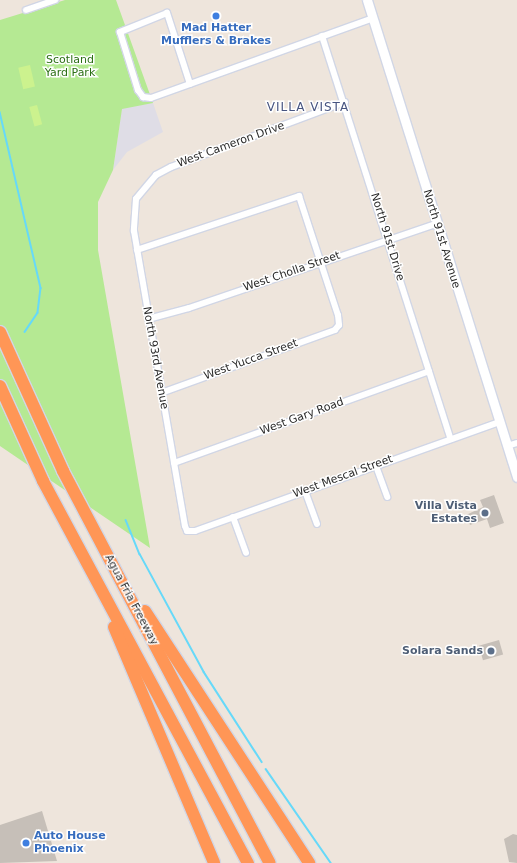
<!DOCTYPE html>
<html>
<head>
<meta charset="utf-8">
<style>
  body { margin:0 }
  #map { position:relative; width:517px; height:863px; overflow:hidden; background:#eee5dc; font-family:"DejaVu Sans",sans-serif }
  div>[style] { position:absolute }
  .industrial>* { inset:0; background:#dfdde6 }
  .green>* { inset:0; background:#b5e993 }
  .pitch>* { inset:0; background:#ccf28e; transform-origin:0 0 }
  .stream>* { height:1.5px; margin:-0.75px; padding:0 0.75px; transform-origin:0.75px; border-radius:0.75px; background:#66d9f9 }
  .building>* { inset:0; background:#c6bfb8; transform-origin:0 0 }
  .roads { filter:drop-shadow(1px 0 #d1d6e5) drop-shadow(-1px 0 #d1d6e5) drop-shadow(0 1px #d1d6e5) drop-shadow(0 -1px #d1d6e5) }
  .minor>* { height:6px; margin:-3px; padding:0 3px; transform-origin:3px; border-radius:3px; background:#fff }
  .secondary>* { height:9px; margin:-4.5px; padding:0 4.5px; transform-origin:4.5px; border-radius:4.5px; background:#fff }
  .motorway>* { height:12px; margin:-6px; padding:0 6px; transform-origin:6px; border-radius:6px; background:#ff9656 }
  .dots>* { width:11px; height:11px; translate:-50% -50%; box-sizing:border-box; border:2px solid #fff; border-radius:50% }
  span { translate:-50% -50%; white-space:nowrap; text-align:center; line-height:1.15; -webkit-text-stroke:3px #fff; paint-order:stroke }
  .shop-label { font-size:11px; color:#366cbe; font-weight:700 }
  .left { translate:0 -50%; text-align:left }
  .park-label { font-size:11px; color:#2b6f14 }
  .street-label { font-size:11px; color:#2b2b2b }
  .service-label { font-size:11px; color:#4e5e75; font-weight:700 }
  .right { translate:-100% -50%; text-align:right }
  .neighbourhood-label { font-size:12px; color:#475480; letter-spacing:1px }
</style>
</head>
<body>
<div id="map">
  <div class="industrial">
    <div style="clip-path:polygon(153px 103px,163px 132px,127px 152px,113px 170px,122px 108px)"></div>
  </div>
  <div class="green">
    <div style="clip-path:polygon(65px 0,116px 0,153px 103px,122px 109px,113px 170px,98px 202px,98px 250px,150px 548px,0 446px,0 20px)"></div>
  </div>
  <div class="pitch">
    <div style="left:30px;top:65px;width:22px;height:12px;rotate:77deg"></div>
    <div style="left:37px;top:105px;width:20px;height:8px;rotate:75deg"></div>
  </div>
  <div class="stream">
    <div style="left:0;top:112px;width:181px;rotate:76.9deg"></div>
    <div style="left:41px;top:288px;width:25px;rotate:97deg"></div>
    <div style="left:38px;top:313px;width:23px;rotate:124deg"></div>
    <div style="left:126px;top:520px;width:37px;rotate:68deg"></div>
    <div style="left:140px;top:554px;width:134px;rotate:61.5deg"></div>
    <div style="left:204px;top:672px;width:107px;rotate:57.2deg"></div>
    <div style="left:266px;top:769px;width:114px;rotate:55.3deg"></div>
  </div>
  <div class="building">
    <div style="clip-path:polygon(494px 495px,504px 523px,490px 528px,487px 519px,470px 525px,466px 515px,483px 507px,480px 500px)"></div>
    <div style="left:499px;top:640px;width:15px;height:21px;rotate:74deg"></div>
    <div style="clip-path:polygon(42px 811px,57px 861px,0 863px,0 825px)"></div>
    <div style="clip-path:polygon(513px 834px,517px 835px,517px 863px,509px 862px,504px 839px)"></div>
  </div>
  <div class="roads">
    <div class="minor">
      <div style="left:26px;top:10px;width:31px;rotate:-19deg"></div>
      <div style="left:322px;top:36px;width:423px;rotate:72.3deg"></div>
      <div style="left:190px;top:84px;width:75px;rotate:-107.9deg"></div>
      <div style="left:167px;top:13px;width:51px;rotate:158deg"></div>
      <div style="left:120px;top:32px;width:61px;rotate:72.8deg"></div>
      <div style="left:138px;top:90px;width:9px;rotate:54deg"></div>
      <div style="left:143px;top:97px;width:8px;rotate:7deg"></div>
      <div style="left:151px;top:98px;width:236px;rotate:-19.8deg"></div>
      <div style="left:345px;top:102px;width:186px;rotate:159.5deg"></div>
      <div style="left:171px;top:167px;width:17px;rotate:152deg"></div>
      <div style="left:156px;top:175px;width:31px;rotate:130deg"></div>
      <div style="left:136px;top:199px;width:32px;rotate:94deg"></div>
      <div style="left:134px;top:231px;width:299px;rotate:80.2deg"></div>
      <div style="left:185px;top:526px;width:5px;rotate:68deg"></div>
      <div style="left:187px;top:531px;width:8px"></div>
      <div style="left:195px;top:531px;width:323px;rotate:-19.7deg"></div>
      <div style="left:137px;top:250px;width:171px;rotate:-18.4deg"></div>
      <div style="left:299px;top:196px;width:125px;rotate:71.9deg"></div>
      <div style="left:338px;top:315px;width:10px;rotate:84deg"></div>
      <div style="left:339px;top:325px;width:6px;rotate:129deg"></div>
      <div style="left:335px;top:330px;width:185px;rotate:160.1deg"></div>
      <div style="left:148px;top:319px;width:42px;rotate:-15deg"></div>
      <div style="left:189px;top:308px;width:261px;rotate:-18.8deg"></div>
      <div style="left:507px;top:446px;width:10px;rotate:-17deg"></div>
      <div style="left:174px;top:463px;width:271px;rotate:-19.8deg"></div>
      <div style="left:376px;top:466px;width:33px;rotate:70deg"></div>
      <div style="left:305px;top:491px;width:35px;rotate:70deg"></div>
      <div style="left:233px;top:517px;width:38px;rotate:70deg"></div>
    </div>
    <div class="secondary">
      <div style="left:367px;top:0;width:500px;rotate:72.54deg"></div>
    </div>
    <div class="motorway">
      <div style="left:0;top:332px;width:153px;rotate:65.6deg"></div>
      <div style="left:63px;top:471px;width:443px;rotate:62.2deg"></div>
      <div style="left:0;top:386px;width:104px;rotate:65.6deg"></div>
      <div style="left:43px;top:481px;width:434px;rotate:61.8deg"></div>
      <div style="left:145px;top:611px;width:301px;rotate:56.9deg"></div>
      <div style="left:114px;top:627px;width:256px;rotate:67deg"></div>
    </div>
  </div>
  <div class="dots">
    <div style="left:216px;top:16px;background:#3f7fe0"></div>
    <div style="left:485px;top:513px;background:#5c6f8a"></div>
    <div style="left:491px;top:651px;background:#5c6f8a"></div>
    <div style="left:26px;top:843px;background:#3f7fe0"></div>
  </div>
  <div class="shop-label">
    <span style="left:216px;top:35px">Mad Hatter<br>Mufflers &amp; Brakes</span>
    <span class="left" style="left:34px;top:843px">Auto House<br>Phoenix</span>
  </div>
  <div class="park-label">
    <span style="left:70px;top:67px">Scotland<br>Yard Park</span>
  </div>
  <div class="street-label">
    <span style="left:231px;top:145px;rotate:-20deg">West Cameron Drive</span>
    <span style="left:387px;top:237px;rotate:73deg">North 91st Drive</span>
    <span style="left:441px;top:239px;rotate:73deg">North 91st Avenue</span>
    <span style="left:292px;top:272px;rotate:-19deg">West Cholla Street</span>
    <span style="left:155px;top:358px;rotate:80deg">North 93rd Avenue</span>
    <span style="left:251px;top:360px;rotate:-20deg">West Yucca Street</span>
    <span style="left:302px;top:417px;rotate:-20deg">West Gary Road</span>
    <span style="left:343px;top:477px;rotate:-20deg">West Mescal Street</span>
    <span style="left:131px;top:600px;rotate:62deg">Agua Fria Freeway</span>
  </div>
  <div class="service-label">
    <span class="right" style="left:477px;top:513px">Villa Vista<br>Estates</span>
    <span class="right" style="left:483px;top:651px">Solara Sands</span>
  </div>
  <div class="neighbourhood-label">
    <span style="left:308px;top:108px">VILLA VISTA</span>
  </div>
</div>
</body>
</html>
